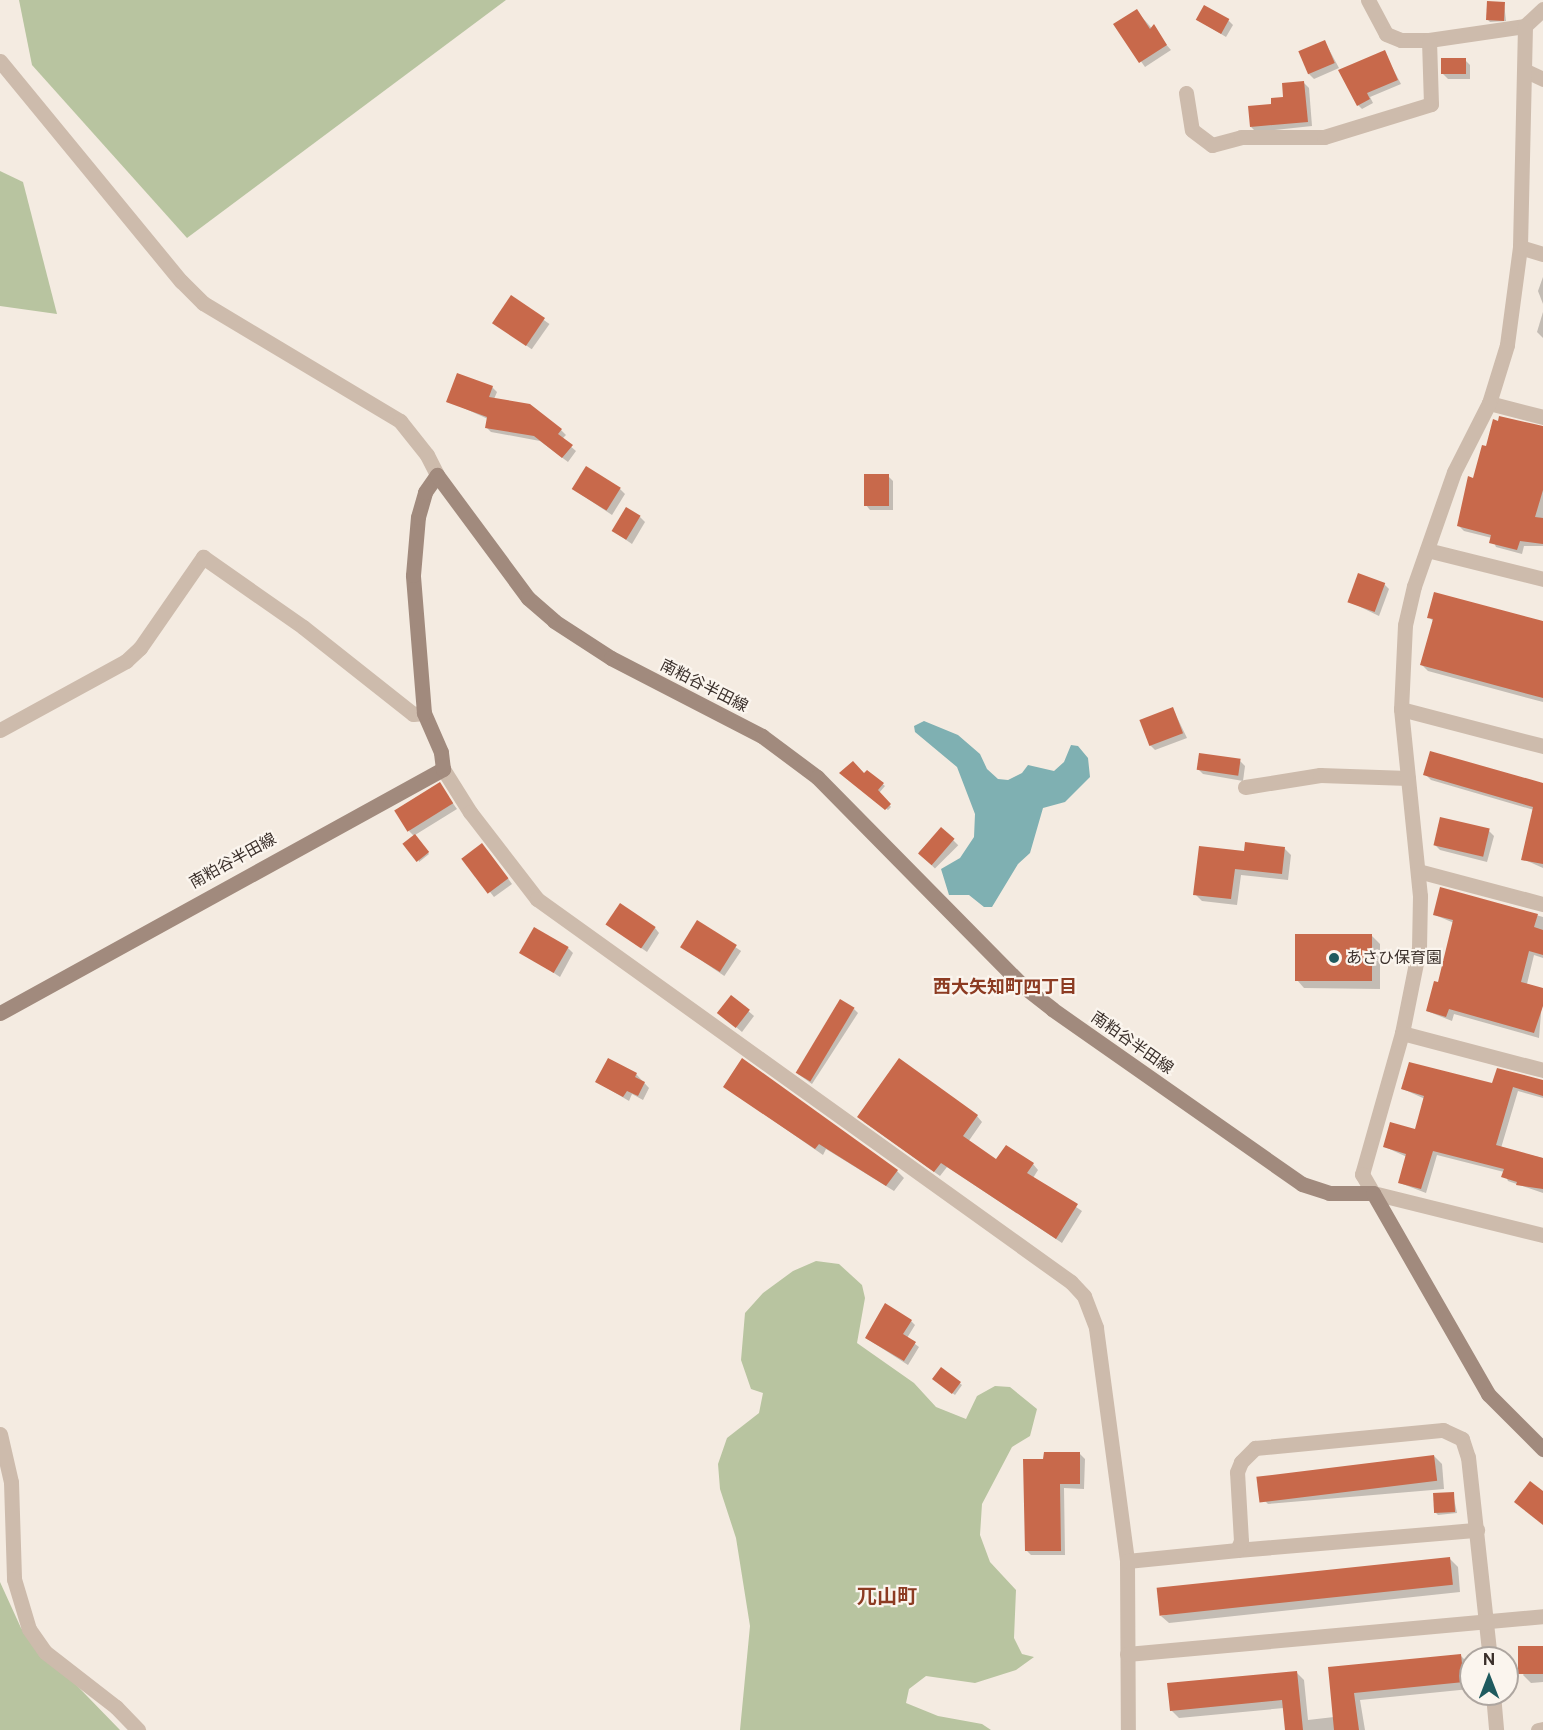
<!DOCTYPE html>
<html>
<head>
<meta charset="utf-8">
<style>
  body { margin:0 }
  #map { position:relative; width:1543px; height:1730px; overflow:hidden; background:#f4ebe1; font-family:"Public Sans","Noto Sans JP",sans-serif }
  div>[style] { position:absolute }
  .green>* { inset:0; background:#b8c4a0 }
  .water>* { inset:0; background:#7fb0b2 }
  .shadow>* { inset:0; background:#0003; transform-origin:0 0 }
  .building>* { inset:0; background:#c8694b; transform-origin:0 0 }
  .minor>* { height:15px; margin:-7.5px; padding:0 7.5px; transform-origin:7.5px; border-radius:7.5px; background:#cdbbac }
  .tertiary>* { height:15px; margin:-7.5px; padding:0 7.5px; transform-origin:7.5px; border-radius:7.5px; background:#cdbbac }
  .secondary>* { height:15px; margin:-7.5px; padding:0 7.5px; transform-origin:7.5px; border-radius:7.5px; background:#a18a7d }
  .dots>* { width:16px; height:16px; translate:-50% -50%; box-sizing:border-box; border:3px solid #fbf5ee; border-radius:50% }
  span { translate:-50% -50%; white-space:nowrap; text-align:center; line-height:1.15; -webkit-text-stroke:4.5px #fbf5ee; paint-order:stroke }
  .street-label { font-size:16px; color:#3b302b }
  .poi-label { font-size:16px; color:#3b302b }
  .left { translate:0 -50%; text-align:left }
  .neighbourhood-label { font-size:18px; color:#8c3b22; font-weight:700 }
  .quarter-label { font-size:20px; color:#8c3b22; font-weight:700 }
  .north { position:absolute; left:1459px; top:1646px; width:60px; height:60px; box-sizing:border-box; background:#fbf5ee; border:2px solid #aea6a0; border-radius:50%; rotate:0deg; font-size:16px; font-weight:700; line-height:24px; text-align:center; color:#3b302b }
  .north::after { content:''; display:block; margin:auto; width:21px; height:27px; background:#1f5a5e; clip-path:polygon(50% 0,100% 100%,50% 72%,0 100%) }
</style>
</head>
<body>
<div id="map">
  <div class="green">
    <div style="clip-path:polygon(19px 0,506px 0,187px 238px,32px 65px)"></div>
    <div style="clip-path:polygon(0 171px,23px 182px,57px 314px,0 306px)"></div>
    <div style="clip-path:polygon(816px 1261px,839px 1264px,862px 1285px,865px 1298px,857px 1343px,914px 1383px,936px 1407px,966px 1419px,977px 1396px,995px 1386px,1010px 1387px,1037px 1409px,1030px 1436px,1012px 1447px,982px 1504px,980px 1535px,990px 1562px,1016px 1590px,1014px 1638px,1022px 1654px,1034px 1657px,1016px 1670px,975px 1683px,926px 1676px,909px 1689px,906px 1703px,938px 1716px,982px 1724px,991px 1730px,740px 1730px,750px 1626px,736px 1538px,720px 1489px,718px 1464px,727px 1438px,759px 1413px,763px 1393px,751px 1389px,741px 1360px,745px 1313px,763px 1293px,793px 1271px)"></div>
    <div style="clip-path:polygon(0 1582px,21px 1628px,120px 1730px,0 1730px)"></div>
  </div>
  <div class="water">
    <div style="clip-path:polygon(924px 721px,958px 735px,980px 754px,987px 769px,998px 779px,1008px 780px,1022px 773px,1028px 765px,1054px 771px,1064px 762px,1071px 745px,1078px 746px,1088px 758px,1090px 777px,1065px 802px,1043px 808px,1030px 853px,1018px 864px,992px 907px,984px 907px,969px 895px,949px 895px,941px 869px,960px 858px,974px 837px,975px 814px,957px 767px,915px 732px,914px 726px)"></div>
  </div>
  <div class="shadow">
    <div style="clip-path:polygon(1504px 3px,1506px 21px,1490px 22px,1488px 20px)"></div>
    <div style="clip-path:polygon(1141px 16px,1171px 50px,1145px 67px,1115px 25px)"></div>
    <div style="clip-path:polygon(1198px 20px,1228px 20px,1233px 25px,1226px 37px)"></div>
    <div style="clip-path:polygon(1325px 42px,1339px 68px,1314px 79px,1309px 74px)"></div>
    <div style="clip-path:polygon(1384px 52px,1401px 84px,1370px 97px,1373px 103px,1362px 109px,1358px 105px)"></div>
    <div style="clip-path:polygon(1465px 60px,1470px 65px,1470px 79px,1448px 79px,1443px 74px)"></div>
    <div style="clip-path:polygon(1304px 83px,1309px 88px,1312px 126px,1256px 132px,1251px 127px)"></div>
    <div style="clip-path:polygon(1543px 277px,1543px 304px,1538px 291px)"></div>
    <div style="left:511px;top:297px;width:47px;height:31px;rotate:35deg"></div>
    <div style="clip-path:polygon(1543px 312px,1543px 338px,1537px 332px)"></div>
    <div style="clip-path:polygon(492px 387px,497px 392px,494px 399px,561px 430px,566px 435px,562px 439px,576px 451px,568px 462px,540px 441px,491px 432px,486px 427px,488px 419px,448px 401px)"></div>
    <div style="clip-path:polygon(1543px 429px,1543px 546px,1524px 546px,1522px 554px,1496px 547px,1492px 538px,1464px 531px,1459px 526px,1487px 448px)"></div>
    <div style="clip-path:polygon(888px 476px,893px 481px,893px 510px,870px 510px,866px 505px)"></div>
    <div style="clip-path:polygon(573px 489px,620px 489px,625px 494px,612px 515px)"></div>
    <div style="clip-path:polygon(640px 517px,645px 522px,632px 544px,613px 531px)"></div>
    <div style="clip-path:polygon(1384px 584px,1389px 589px,1379px 616px,1348px 601px)"></div>
    <div style="clip-path:polygon(1429px 617px,1543px 623px,1543px 702px,1428px 671px,1422px 665px,1434px 622px)"></div>
    <div style="clip-path:polygon(1173px 709px,1187px 738px,1155px 750px,1150px 745px)"></div>
    <div style="clip-path:polygon(1240px 761px,1245px 766px,1243px 781px,1203px 774px,1198px 769px)"></div>
    <div style="clip-path:polygon(867px 772px,885px 786px,879px 793px,891px 807px,888px 810px,843px 775px,864px 775px)"></div>
    <div style="clip-path:polygon(1425px 774px,1543px 784px,1543px 868px,1523px 859px,1534px 810px,1431px 780px)"></div>
    <div style="clip-path:polygon(439px 784px,457px 809px,415px 835px,429px 854px,419px 862px,414px 836px,409px 831px)"></div>
    <div style="left:942px;top:829px;width:23px;height:33px;rotate:45deg"></div>
    <div style="clip-path:polygon(1489px 831px,1494px 836px,1487px 862px,1440px 850px,1435px 845px)"></div>
    <div style="clip-path:polygon(1284px 848px,1291px 855px,1288px 880px,1241px 875px,1237px 905px,1202px 901px,1195px 894px,1245px 853px)"></div>
    <div style="clip-path:polygon(487px 850px,512px 884px,494px 897px,464px 859px)"></div>
    <div style="clip-path:polygon(1441px 889px,1543px 917px,1543px 958px,1534px 955px,1527px 984px,1543px 989px,1539px 1038px,1454px 1014px,1452px 1021px,1427px 1011px,1439px 984px,1454px 923px,1435px 915px)"></div>
    <div style="left:698px;top:922px;width:52px;height:30px;rotate:34deg"></div>
    <div style="clip-path:polygon(607px 924px,655px 928px,659px 933px,647px 952px)"></div>
    <div style="clip-path:polygon(1372px 936px,1380px 944px,1380px 989px,1304px 988px,1297px 980px)"></div>
    <div style="clip-path:polygon(568px 948px,573px 953px,560px 977px,522px 952px)"></div>
    <div style="clip-path:polygon(732px 997px,754px 1016px,742px 1032px,724px 1017px)"></div>
    <div style="clip-path:polygon(854px 1009px,858px 1013px,812px 1084px,798px 1074px)"></div>
    <div style="clip-path:polygon(609px 1060px,636px 1074px,649px 1088px,643px 1100px,632px 1094px,629px 1101px,597px 1082px)"></div>
    <div style="clip-path:polygon(1543px 1081px,1543px 1098px,1518px 1091px,1501px 1148px,1543px 1158px,1543px 1193px,1508px 1181px,1504px 1172px,1437px 1155px,1426px 1193px,1400px 1183px,1407px 1157px,1385px 1147px,1416px 1131px,1425px 1099px,1403px 1089px)"></div>
    <div style="clip-path:polygon(725px 1087px,897px 1171px,904px 1178px,894px 1191px,826px 1149px,823px 1155px)"></div>
    <div style="clip-path:polygon(977px 1116px,982px 1122px,968px 1142px,997px 1161px,1033px 1164px,1038px 1170px,1033px 1178px,1082px 1211px,1062px 1243px,947px 1167px,940px 1176px,864px 1122px)"></div>
    <div style="clip-path:polygon(911px 1321px,915px 1325px,907px 1338px,919px 1347px,908px 1365px,866px 1338px)"></div>
    <div style="clip-path:polygon(941px 1369px,962px 1385px,955px 1395px,936px 1381px)"></div>
    <div style="clip-path:polygon(1080px 1454px,1085px 1459px,1084px 1489px,1064px 1488px,1065px 1555px,1031px 1555px,1026px 1550px,1045px 1461px)"></div>
    <div style="clip-path:polygon(1434px 1456px,1442px 1464px,1444px 1489px,1268px 1504px,1260px 1496px)"></div>
    <div style="clip-path:polygon(1453px 1494px,1457px 1513px,1438px 1515px,1436px 1513px)"></div>
    <div style="clip-path:polygon(1450px 1559px,1458px 1567px,1460px 1592px,1169px 1623px,1161px 1616px)"></div>
    <div style="clip-path:polygon(1543px 1647px,1543px 1682px,1531px 1683px,1523px 1675px)"></div>
    <div style="clip-path:polygon(1460px 1655px,1468px 1663px,1470px 1689px,1360px 1700px,1365px 1730px,1286px 1730px,1284px 1708px,1179px 1718px,1171px 1710px,1297px 1673px,1304px 1680px,1308px 1720px,1334px 1717px,1330px 1668px)"></div>
  </div>
  <div class="building">
    <div style="left:1487px;top:1px;width:18px;height:19px;rotate:3deg"></div>
    <div style="left:1204px;top:5px;width:29px;height:17px;rotate:29deg"></div>
    <div style="clip-path:polygon(1137px 9px,1150px 29px,1154px 24px,1167px 45px,1139px 63px,1113px 24px)"></div>
    <div style="left:1325px;top:40px;width:25px;height:29px;rotate:67deg"></div>
    <div style="clip-path:polygon(1385px 50px,1398px 80px,1367px 93px,1370px 99px,1357px 106px,1338px 70px)"></div>
    <div style="left:1441px;top:58px;width:25px;height:16px"></div>
    <div style="clip-path:polygon(1304px 81px,1308px 122px,1250px 127px,1248px 106px,1271px 104px,1271px 98px,1283px 97px,1282px 83px)"></div>
    <div style="left:511px;top:295px;width:41px;height:34px;rotate:34deg"></div>
    <div style="clip-path:polygon(457px 373px,493px 386px,489px 397px,530px 404px,562px 429px,558px 434px,573px 445px,562px 458px,534px 436px,485px 428px,487px 417px,446px 402px)"></div>
    <div style="clip-path:polygon(1499px 416px,1543px 426px,1543px 490px,1535px 517px,1543px 518px,1543px 544px,1520px 541px,1517px 550px,1489px 543px,1491px 535px,1457px 526px,1468px 476px,1473px 478px,1482px 445px,1486px 446px,1493px 419px,1498px 421px)"></div>
    <div style="left:586px;top:466px;width:41px;height:27px;rotate:32deg"></div>
    <div style="left:864px;top:474px;width:25px;height:32px"></div>
    <div style="left:626px;top:507px;width:17px;height:28px;rotate:31deg"></div>
    <div style="left:1358px;top:573px;width:29px;height:31px;rotate:20deg"></div>
    <div style="clip-path:polygon(1434px 592px,1543px 621px,1543px 698px,1420px 665px,1433px 619px,1427px 618px)"></div>
    <div style="left:1173px;top:707px;width:28px;height:36px;rotate:69deg"></div>
    <div style="clip-path:polygon(1430px 751px,1543px 783px,1543px 864px,1521px 860px,1533px 807px,1423px 775px)"></div>
    <div style="left:1199px;top:753px;width:42px;height:17px;rotate:8deg"></div>
    <div style="clip-path:polygon(853px 761px,864px 773px,867px 770px,884px 783px,878px 790px,891px 804px,885px 810px,839px 773px)"></div>
    <div style="left:440px;top:782px;width:25px;height:54px;rotate:58deg"></div>
    <div style="left:1440px;top:817px;width:51px;height:29px;rotate:13deg"></div>
    <div style="left:941px;top:827px;width:18px;height:35px;rotate:41deg"></div>
    <div style="left:415px;top:834px;width:23px;height:16px;rotate:52deg"></div>
    <div style="clip-path:polygon(1245px 842px,1285px 847px,1282px 874px,1235px 869px,1231px 899px,1193px 895px,1199px 846px,1244px 851px)"></div>
    <div style="left:482px;top:843px;width:44px;height:26px;rotate:53deg"></div>
    <div style="clip-path:polygon(1440px 887px,1538px 914px,1534px 927px,1543px 930px,1543px 955px,1529px 951px,1521px 982px,1543px 988px,1543px 1006px,1534px 1033px,1449px 1009px,1446px 1017px,1426px 1011px,1434px 981px,1438px 982px,1453px 920px,1433px 915px)"></div>
    <div style="left:620px;top:903px;width:43px;height:26px;rotate:34deg"></div>
    <div style="left:697px;top:920px;width:47px;height:32px;rotate:32deg"></div>
    <div style="left:534px;top:927px;width:40px;height:30px;rotate:30deg"></div>
    <div style="left:1295px;top:934px;width:77px;height:47px"></div>
    <div style="left:731px;top:995px;width:24px;height:23px;rotate:38deg"></div>
    <div style="left:840px;top:999px;width:17px;height:86px;rotate:31deg"></div>
    <div style="clip-path:polygon(608px 1058px,637px 1073px,635px 1077px,645px 1082px,638px 1096px,627px 1091px,623px 1097px,595px 1082px)"></div>
    <div style="clip-path:polygon(742px 1058px,898px 1170px,886px 1186px,819px 1144px,815px 1149px,723px 1087px)"></div>
    <div style="clip-path:polygon(899px 1058px,978px 1115px,963px 1136px,996px 1159px,1006px 1145px,1034px 1163px,1027px 1173px,1078px 1204px,1056px 1239px,941px 1163px,934px 1172px,857px 1117px)"></div>
    <div style="clip-path:polygon(1409px 1062px,1492px 1083px,1497px 1068px,1543px 1080px,1543px 1096px,1513px 1087px,1496px 1145px,1543px 1158px,1543px 1189px,1516px 1185px,1517px 1182px,1501px 1177px,1504px 1169px,1433px 1151px,1421px 1189px,1398px 1183px,1406px 1154px,1383px 1147px,1390px 1122px,1415px 1129px,1424px 1096px,1401px 1089px)"></div>
    <div style="clip-path:polygon(885px 1303px,912px 1320px,903px 1334px,916px 1342px,904px 1361px,865px 1338px)"></div>
    <div style="left:941px;top:1367px;width:25px;height:15px;rotate:37deg"></div>
    <div style="clip-path:polygon(1044px 1452px,1080px 1452px,1080px 1484px,1060px 1484px,1061px 1551px,1025px 1551px,1023px 1459px,1043px 1459px)"></div>
    <div style="left:1434px;top:1455px;width:26px;height:179px;rotate:83deg"></div>
    <div style="clip-path:polygon(1530px 1481px,1543px 1491px,1543px 1525px,1514px 1502px)"></div>
    <div style="left:1454px;top:1492px;width:20px;height:21px;rotate:87deg"></div>
    <div style="left:1450px;top:1557px;width:28px;height:295px;rotate:84deg"></div>
    <div style="left:1543px;top:1646px;width:28px;height:25px;rotate:90deg"></div>
    <div style="clip-path:polygon(1461px 1654px,1464px 1682px,1354px 1693px,1359px 1730px,1334px 1730px,1328px 1667px)"></div>
    <div style="clip-path:polygon(1297px 1671px,1303px 1730px,1285px 1730px,1282px 1700px,1170px 1711px,1167px 1683px)"></div>
  </div>
  <div class="minor">
    <div style="left:1368px;top:0;width:38px;rotate:62deg"></div>
    <div style="left:1386px;top:34px;width:16px;rotate:22deg"></div>
    <div style="left:1401px;top:40px;width:28px"></div>
    <div style="left:1429px;top:40px;width:97px;rotate:-8.3deg"></div>
    <div style="left:0;top:61px;width:285px;rotate:50.6deg"></div>
    <div style="left:181px;top:281px;width:31px;rotate:45deg"></div>
    <div style="left:203px;top:303px;width:230px;rotate:30.9deg"></div>
    <div style="left:400px;top:421px;width:43px;rotate:51.5deg"></div>
    <div style="left:427px;top:455px;width:22px;rotate:63deg"></div>
    <div style="left:1526px;top:71px;width:19px;rotate:25deg"></div>
    <div style="left:1186px;top:93px;width:37px;rotate:81deg"></div>
    <div style="left:1192px;top:130px;width:25px;rotate:37deg"></div>
    <div style="left:1212px;top:145px;width:30px;rotate:-15deg"></div>
    <div style="left:1241px;top:137px;width:83px"></div>
    <div style="left:1324px;top:137px;width:112px;rotate:-17.1deg"></div>
    <div style="left:1431px;top:104px;width:64px;rotate:-91.8deg"></div>
    <div style="left:1520px;top:247px;width:24px;rotate:17deg"></div>
    <div style="left:1489px;top:403px;width:56px;rotate:14.5deg"></div>
    <div style="left:1427px;top:550px;width:120px;rotate:14deg"></div>
    <div style="left:1401px;top:709px;width:147px;rotate:14.6deg"></div>
    <div style="left:0;top:730px;width:144px;rotate:-28.7deg"></div>
    <div style="left:126px;top:661px;width:19px;rotate:-43deg"></div>
    <div style="left:140px;top:648px;width:111px;rotate:-55.3deg"></div>
    <div style="left:203px;top:557px;width:122px;rotate:35deg"></div>
    <div style="left:303px;top:627px;width:140px;rotate:38.3deg"></div>
    <div style="left:413px;top:714px;width:11px;rotate:-5deg"></div>
    <div style="left:443px;top:769px;width:51px;rotate:57.9deg"></div>
    <div style="left:470px;top:812px;width:110px;rotate:52.4deg"></div>
    <div style="left:537px;top:899px;width:657px;rotate:35.65deg"></div>
    <div style="left:1071px;top:1282px;width:19px;rotate:47deg"></div>
    <div style="left:1084px;top:1296px;width:34px;rotate:69deg"></div>
    <div style="left:1096px;top:1328px;width:235px;rotate:82.4deg"></div>
    <div style="left:1127px;top:1561px;width:169px;rotate:89.7deg"></div>
    <div style="left:1245px;top:787px;width:76px;rotate:-9.1deg"></div>
    <div style="left:1320px;top:775px;width:88px;rotate:2deg"></div>
    <div style="left:1418px;top:871px;width:129px;rotate:14.8deg"></div>
    <div style="left:1402px;top:1033px;width:146px;rotate:14.7deg"></div>
    <div style="left:0;top:1434px;width:49px;rotate:77.1deg"></div>
    <div style="left:11px;top:1482px;width:97px;rotate:88.2deg"></div>
    <div style="left:14px;top:1579px;width:52px;rotate:73.3deg"></div>
    <div style="left:29px;top:1629px;width:28px;rotate:55deg"></div>
    <div style="left:45px;top:1652px;width:90px;rotate:37.8deg"></div>
    <div style="left:116px;top:1707px;width:32px;rotate:46deg"></div>
    <div style="left:1237px;top:1550px;width:241px;rotate:-4.8deg"></div>
    <div style="left:1127px;top:1561px;width:111px;rotate:-5.7deg"></div>
    <div style="left:1237px;top:1550px;width:10px;rotate:-66deg"></div>
    <div style="left:1241px;top:1541px;width:69px;rotate:-93.3deg"></div>
    <div style="left:1237px;top:1472px;width:11px;rotate:-68deg"></div>
    <div style="left:1241px;top:1462px;width:20px;rotate:-45deg"></div>
    <div style="left:1255px;top:1448px;width:189px;rotate:-5.5deg"></div>
    <div style="left:1443px;top:1430px;width:21px;rotate:25deg"></div>
    <div style="left:1462px;top:1439px;width:19px;rotate:72deg"></div>
    <div style="left:1468px;top:1457px;width:202px;rotate:83.8deg"></div>
    <div style="left:1127px;top:1654px;width:418px;rotate:-5.2deg"></div>
    <div style="left:1493px;top:1694px;width:36px;rotate:85deg"></div>
    <div style="left:1538px;top:1730px;width:5px;rotate:-11deg"></div>
  </div>
  <div class="tertiary">
    <div style="left:1543px;top:9px;width:25px;rotate:137deg"></div>
    <div style="left:1525px;top:26px;width:221px;rotate:91.3deg"></div>
    <div style="left:1520px;top:247px;width:99px;rotate:97.6deg"></div>
    <div style="left:1507px;top:345px;width:61px;rotate:107.2deg"></div>
    <div style="left:1489px;top:403px;width:77px;rotate:116.9deg"></div>
    <div style="left:1454px;top:472px;width:121px;rotate:109.3deg"></div>
    <div style="left:1414px;top:586px;width:40px;rotate:103deg"></div>
    <div style="left:1405px;top:625px;width:84px;rotate:92.7deg"></div>
    <div style="left:1401px;top:709px;width:188px;rotate:84.2deg"></div>
    <div style="left:1420px;top:896px;width:52px;rotate:91.1deg"></div>
    <div style="left:1419px;top:948px;width:87px;rotate:101.3deg"></div>
    <div style="left:1402px;top:1033px;width:147px;rotate:105.8deg"></div>
    <div style="left:1362px;top:1174px;width:22px;rotate:60deg"></div>
    <div style="left:1373px;top:1193px;width:175px;rotate:13.9deg"></div>
  </div>
  <div class="secondary">
    <div style="left:0;top:1013px;width:506px;rotate:-28.85deg"></div>
    <div style="left:443px;top:769px;width:17px;rotate:-97deg"></div>
    <div style="left:441px;top:752px;width:43px;rotate:-113.6deg"></div>
    <div style="left:424px;top:713px;width:138px;rotate:-94.6deg"></div>
    <div style="left:413px;top:575px;width:58px;rotate:-85.1deg"></div>
    <div style="left:418px;top:517px;width:26px;rotate:-74deg"></div>
    <div style="left:425px;top:492px;width:21px;rotate:-55deg"></div>
    <div style="left:437px;top:475px;width:153px;rotate:53.5deg"></div>
    <div style="left:528px;top:598px;width:35px;rotate:41deg"></div>
    <div style="left:554px;top:621px;width:68px;rotate:33deg"></div>
    <div style="left:611px;top:658px;width:170px;rotate:27.3deg"></div>
    <div style="left:762px;top:736px;width:69px;rotate:36.7deg"></div>
    <div style="left:817px;top:777px;width:293px;rotate:45.4deg"></div>
    <div style="left:1023px;top:986px;width:37px;rotate:38deg"></div>
    <div style="left:1052px;top:1009px;width:305px;rotate:35deg"></div>
    <div style="left:1302px;top:1184px;width:28px;rotate:18deg"></div>
    <div style="left:1329px;top:1193px;width:44px"></div>
    <div style="left:1373px;top:1193px;width:232px;rotate:60.2deg"></div>
    <div style="left:1488px;top:1394px;width:78px;rotate:45deg"></div>
  </div>
  <div class="dots">
    <div style="left:1334px;top:958px;background:#1f5a5e"></div>
  </div>
  <div class="street-label">
    <span style="left:704px;top:686px;rotate:27deg">南粕谷半田線</span>
    <span style="left:233px;top:861px;rotate:-29deg">南粕谷半田線</span>
    <span style="left:1132px;top:1043px;rotate:35deg">南粕谷半田線</span>
  </div>
  <div class="poi-label">
    <span class="left" style="left:1346px;top:958px">あさひ保育園</span>
  </div>
  <div class="neighbourhood-label">
    <span style="left:1005px;top:987px">西大矢知町四丁目</span>
  </div>
  <div class="quarter-label">
    <span style="left:887px;top:1596px">兀山町</span>
  </div>
  <div class="north">N</div>
</div>
</body>
</html>
